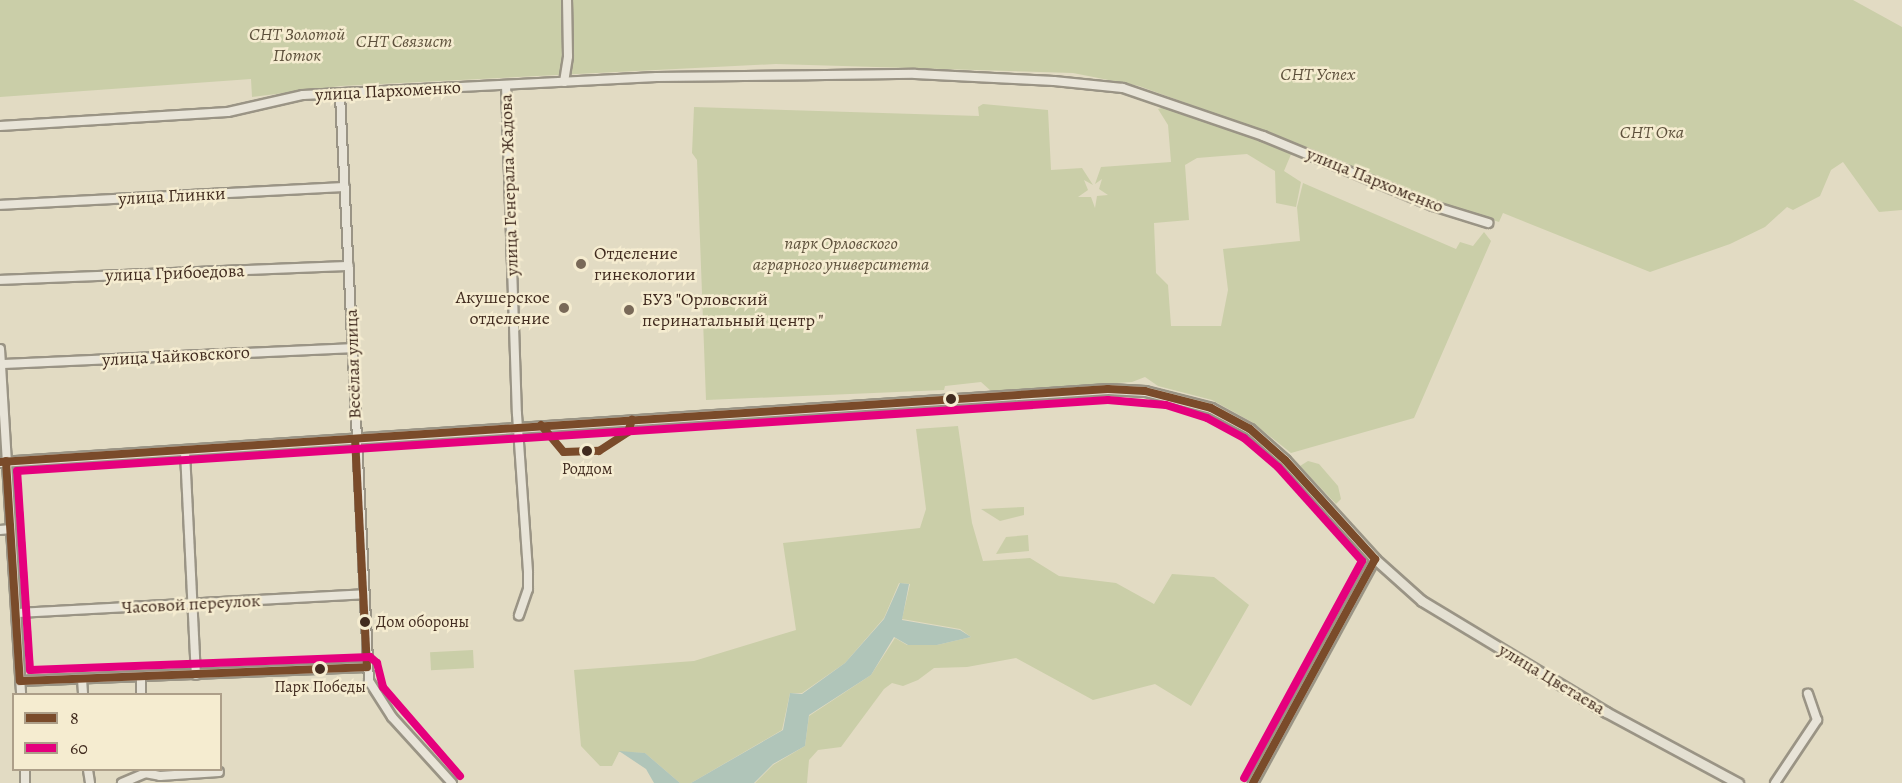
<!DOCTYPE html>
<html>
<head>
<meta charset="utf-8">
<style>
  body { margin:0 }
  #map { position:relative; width:1902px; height:783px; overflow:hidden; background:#e2dbc3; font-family:Alegreya,serif }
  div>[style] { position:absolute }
  .green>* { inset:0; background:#cacea8; transform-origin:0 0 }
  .water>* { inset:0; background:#b0c5b9 }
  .roads { filter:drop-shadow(2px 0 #9a9485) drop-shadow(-2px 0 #9a9485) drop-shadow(0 2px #9a9485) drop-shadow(0 -2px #9a9485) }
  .minor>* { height:8px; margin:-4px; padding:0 4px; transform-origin:4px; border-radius:4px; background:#e8e4d8 }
  .major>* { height:9px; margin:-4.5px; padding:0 4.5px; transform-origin:4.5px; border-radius:4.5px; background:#e4e0d2 }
  .bus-1>* { height:8px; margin:-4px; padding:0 4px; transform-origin:4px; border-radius:4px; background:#7a4b2a }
  .bus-2>* { height:8px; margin:-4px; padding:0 4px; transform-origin:4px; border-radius:4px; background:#e5007d }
  .dots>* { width:16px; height:16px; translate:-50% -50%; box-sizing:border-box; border:3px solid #f5ecd0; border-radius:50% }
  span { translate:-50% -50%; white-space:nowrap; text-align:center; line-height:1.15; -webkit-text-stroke:5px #f5ecd0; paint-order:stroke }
  .bus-label { font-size:16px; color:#412b1f }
  .left { translate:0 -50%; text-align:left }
  .park-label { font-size:18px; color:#5e513c; font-style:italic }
  .street-label { font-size:18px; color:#412b1f }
  .poi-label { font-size:18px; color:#412b1f }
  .right { translate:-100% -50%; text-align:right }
  .legend { position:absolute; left:12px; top:693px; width:210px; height:78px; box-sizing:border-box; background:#f5ecd0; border:2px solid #ad9f89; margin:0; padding:8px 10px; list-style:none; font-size:18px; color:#412b1f }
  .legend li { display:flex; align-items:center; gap:12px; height:30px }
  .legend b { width:30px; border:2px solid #ad9f89 }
</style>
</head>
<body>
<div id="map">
  <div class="green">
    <div style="clip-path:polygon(0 0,1853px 0,1902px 27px,1902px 210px,1879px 212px,1843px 162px,1831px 170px,1820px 196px,1793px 210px,1787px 207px,1765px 227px,1730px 244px,1650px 272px,1503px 213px,1499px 222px,1427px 199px,1252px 127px,1139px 86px,1073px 73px,776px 64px,341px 86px,252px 97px,251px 79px,0 97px)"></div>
    <div style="clip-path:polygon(983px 104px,1048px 110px,1051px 170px,1082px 168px,1093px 185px,1084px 180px,1088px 190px,1078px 197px,1091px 197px,1095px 208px,1097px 196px,1108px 195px,1099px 189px,1102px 179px,1095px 184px,1101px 167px,1171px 162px,1168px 125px,1158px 109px,1165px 107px,1292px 152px,1284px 171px,1301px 182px,1296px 207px,1276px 203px,1275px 171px,1247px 154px,1197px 158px,1185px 165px,1189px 220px,1154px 223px,1156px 273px,1168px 285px,1171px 326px,1221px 326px,1228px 290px,1223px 249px,1300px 241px,1297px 207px,1303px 183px,1456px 249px,1460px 242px,1473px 246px,1484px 232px,1491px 241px,1414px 418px,1291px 453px,1252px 422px,1212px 400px,1158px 386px,1145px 377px,1132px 382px,991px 391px,981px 382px,945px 386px,944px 390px,706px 400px,697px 160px,692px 153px,694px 107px,979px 116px,978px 107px)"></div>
    <div style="clip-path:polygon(958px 426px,972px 523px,983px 561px,1030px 558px,1059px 576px,1116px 583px,1154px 604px,1172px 574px,1214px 577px,1249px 605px,1191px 706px,1155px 684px,1093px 700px,1016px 658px,967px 667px,934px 668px,918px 680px,903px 686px,892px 683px,884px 689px,841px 747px,818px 750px,809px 760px,807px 783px,755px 783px,773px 765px,805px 746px,809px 716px,871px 675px,895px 638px,907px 645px,937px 645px,971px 637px,960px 629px,902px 619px,910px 584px,899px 583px,884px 618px,845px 663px,802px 693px,790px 693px,782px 730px,691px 783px,680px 783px,645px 753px,619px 752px,612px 766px,600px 766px,581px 746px,574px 670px,694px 661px,796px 630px,783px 543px,920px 528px,926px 509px,916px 429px)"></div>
    <div style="clip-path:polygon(1308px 461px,1319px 464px,1338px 486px,1341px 499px,1336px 504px,1300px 466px)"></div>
    <div style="clip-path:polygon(1024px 507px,1024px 515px,1000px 521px,981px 509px)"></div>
    <div style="clip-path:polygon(1028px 535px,1029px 551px,996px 554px,1006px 537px)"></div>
    <div style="left:473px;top:650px;width:18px;height:43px;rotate:87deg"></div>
  </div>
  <div class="water">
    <div style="clip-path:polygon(900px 583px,909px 584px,902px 620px,960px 630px,971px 637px,937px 645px,908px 645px,894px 637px,871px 675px,809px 715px,805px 746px,773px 764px,754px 783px,691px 783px,783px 730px,790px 693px,802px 694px,845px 663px,884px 619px)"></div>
    <div style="clip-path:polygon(619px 751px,645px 753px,680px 783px,654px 783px,646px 769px)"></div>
  </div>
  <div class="roads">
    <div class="minor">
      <div style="left:564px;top:82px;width:26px;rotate:-81deg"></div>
      <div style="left:568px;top:56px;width:56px;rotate:-91deg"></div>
      <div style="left:506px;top:85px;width:329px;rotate:88.1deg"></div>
      <div style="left:517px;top:414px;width:159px;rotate:86deg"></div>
      <div style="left:528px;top:573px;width:16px;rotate:90deg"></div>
      <div style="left:528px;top:589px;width:28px;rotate:109deg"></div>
      <div style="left:340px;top:95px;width:587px;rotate:87.17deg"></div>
      <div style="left:369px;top:681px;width:43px;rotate:57.4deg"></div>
      <div style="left:392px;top:717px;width:89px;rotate:47.7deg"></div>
      <div style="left:0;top:126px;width:228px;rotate:-3.5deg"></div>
      <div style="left:228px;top:112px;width:77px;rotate:-12.8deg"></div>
      <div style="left:303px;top:95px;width:354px;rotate:-2.9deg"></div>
      <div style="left:657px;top:77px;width:258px;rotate:-0.7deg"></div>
      <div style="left:915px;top:74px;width:139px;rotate:2.9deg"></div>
      <div style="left:1054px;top:81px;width:69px;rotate:5.8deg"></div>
      <div style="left:1123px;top:88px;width:148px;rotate:18.9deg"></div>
      <div style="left:1263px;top:136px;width:184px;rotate:22.4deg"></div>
      <div style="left:1433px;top:206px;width:58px;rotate:17.2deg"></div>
      <div style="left:0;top:205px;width:345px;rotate:-3deg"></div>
      <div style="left:0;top:280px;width:349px;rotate:-2.3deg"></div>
      <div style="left:0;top:349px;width:346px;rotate:86.5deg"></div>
      <div style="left:1px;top:364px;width:351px;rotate:-2.6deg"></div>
      <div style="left:185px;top:452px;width:223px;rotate:87.2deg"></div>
      <div style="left:0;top:530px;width:11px;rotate:-5deg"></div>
      <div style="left:17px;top:613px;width:348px;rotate:-3.1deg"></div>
      <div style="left:141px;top:677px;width:17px;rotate:90deg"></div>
      <div style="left:82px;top:679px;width:15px;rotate:86deg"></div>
      <div style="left:20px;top:681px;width:347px;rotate:-2.3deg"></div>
      <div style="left:25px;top:770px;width:13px;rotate:90deg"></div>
      <div style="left:88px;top:770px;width:13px;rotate:81deg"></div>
      <div style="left:122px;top:783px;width:25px;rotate:-23deg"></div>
      <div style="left:145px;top:773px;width:15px;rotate:11deg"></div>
      <div style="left:160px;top:776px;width:59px;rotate:-3.9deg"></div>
      <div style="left:1253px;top:783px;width:255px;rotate:-61.4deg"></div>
      <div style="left:1775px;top:783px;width:76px;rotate:-56.3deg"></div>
      <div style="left:1817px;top:720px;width:28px;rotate:-109deg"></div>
    </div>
    <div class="major">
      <div style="left:0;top:462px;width:1110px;rotate:-3.77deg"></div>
      <div style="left:1108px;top:389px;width:37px;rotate:3deg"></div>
      <div style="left:1145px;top:391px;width:68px;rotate:14.4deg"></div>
      <div style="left:1211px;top:408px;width:44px;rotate:28.3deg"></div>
      <div style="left:1250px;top:429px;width:47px;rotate:41.5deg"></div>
      <div style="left:1285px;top:460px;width:134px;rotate:47.7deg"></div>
      <div style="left:1375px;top:559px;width:63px;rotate:41.8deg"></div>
      <div style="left:1422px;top:601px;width:215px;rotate:31.1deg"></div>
      <div style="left:1606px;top:712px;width:150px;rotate:28.3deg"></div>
    </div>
  </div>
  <div class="bus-1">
    <div style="left:541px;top:425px;width:35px;rotate:50deg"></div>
    <div style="left:564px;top:452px;width:35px;rotate:-2deg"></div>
    <div style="left:599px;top:451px;width:35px;rotate:-33deg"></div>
    <div style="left:628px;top:432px;width:13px;rotate:-72deg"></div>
    <div style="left:6px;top:461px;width:220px;rotate:86.4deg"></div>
    <div style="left:20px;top:681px;width:347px;rotate:-2.3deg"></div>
    <div style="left:367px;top:667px;width:227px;rotate:-93deg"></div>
    <div style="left:0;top:462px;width:1110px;rotate:-3.77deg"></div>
    <div style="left:1108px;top:389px;width:37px;rotate:3deg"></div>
    <div style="left:1145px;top:391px;width:68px;rotate:14.4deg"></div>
    <div style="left:1211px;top:408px;width:44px;rotate:28.3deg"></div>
    <div style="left:1250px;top:429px;width:47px;rotate:41.5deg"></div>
    <div style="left:1285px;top:460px;width:134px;rotate:47.7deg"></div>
    <div style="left:1253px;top:783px;width:255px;rotate:-61.4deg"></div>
  </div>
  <div class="bus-2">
    <div style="left:460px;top:776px;width:118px;rotate:-130.9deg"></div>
    <div style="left:383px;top:687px;width:25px;rotate:-104deg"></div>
    <div style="left:377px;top:663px;width:9px;rotate:-139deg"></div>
    <div style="left:370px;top:657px;width:340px;rotate:177.8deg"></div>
    <div style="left:30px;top:670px;width:199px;rotate:-93.7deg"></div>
    <div style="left:17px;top:471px;width:1093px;rotate:-3.72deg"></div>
    <div style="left:1108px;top:400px;width:58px;rotate:4.9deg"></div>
    <div style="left:1166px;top:405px;width:43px;rotate:17.6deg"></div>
    <div style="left:1207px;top:418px;width:42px;rotate:28.4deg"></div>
    <div style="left:1244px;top:438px;width:45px;rotate:40.5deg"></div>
    <div style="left:1278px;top:467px;width:126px;rotate:48.2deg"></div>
    <div style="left:1362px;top:561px;width:247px;rotate:118.5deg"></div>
  </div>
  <div class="dots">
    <div style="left:581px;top:264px;background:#796958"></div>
    <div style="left:564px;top:308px;background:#796958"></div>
    <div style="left:629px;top:310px;background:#796958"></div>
    <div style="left:951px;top:399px;background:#412b1f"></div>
    <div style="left:587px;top:451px;background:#412b1f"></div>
    <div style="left:365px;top:622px;background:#412b1f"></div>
    <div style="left:320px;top:669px;background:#412b1f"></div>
  </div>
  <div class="bus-label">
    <span style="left:587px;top:469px">Роддом</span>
    <span class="left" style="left:376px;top:622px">Дом обороны</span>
    <span style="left:320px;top:687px">Парк Победы</span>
  </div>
  <div class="park-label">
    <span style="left:297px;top:45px">СНТ Золотой<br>Поток</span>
    <span style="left:404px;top:41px">СНТ Связист</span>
    <span style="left:1318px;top:74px">СНТ Успех</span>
    <span style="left:1652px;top:132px">СНТ Ока</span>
    <span style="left:841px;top:254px">парк Орловского<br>аграрного университета</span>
  </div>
  <div class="street-label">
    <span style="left:388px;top:91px;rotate:-3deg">улица Пархоменко</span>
    <span style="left:1375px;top:180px;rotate:22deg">улица Пархоменко</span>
    <span style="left:509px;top:185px;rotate:-92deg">улица Генерала Жадова</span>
    <span style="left:172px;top:196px;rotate:-3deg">улица Глинки</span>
    <span style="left:175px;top:273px;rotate:-2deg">улица Грибоедова</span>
    <span style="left:176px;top:356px;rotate:-3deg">улица Чайковского</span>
    <span style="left:353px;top:364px;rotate:-92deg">Весёлая улица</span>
    <span style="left:191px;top:604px;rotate:-3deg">Часовой переулок</span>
    <span style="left:1552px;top:679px;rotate:31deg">улица Цветаева</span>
  </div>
  <div class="poi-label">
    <span class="left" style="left:594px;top:264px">Отделение<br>гинекологии</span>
    <span class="right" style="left:550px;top:308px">Акушерское<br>отделение</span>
    <span class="left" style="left:642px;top:310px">БУЗ "Орловский<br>перинатальный центр "</span>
  </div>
  <ul class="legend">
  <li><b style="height:8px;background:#7a4b2a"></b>8</li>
  <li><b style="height:8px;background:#e5007d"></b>60</li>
  </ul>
</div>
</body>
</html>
